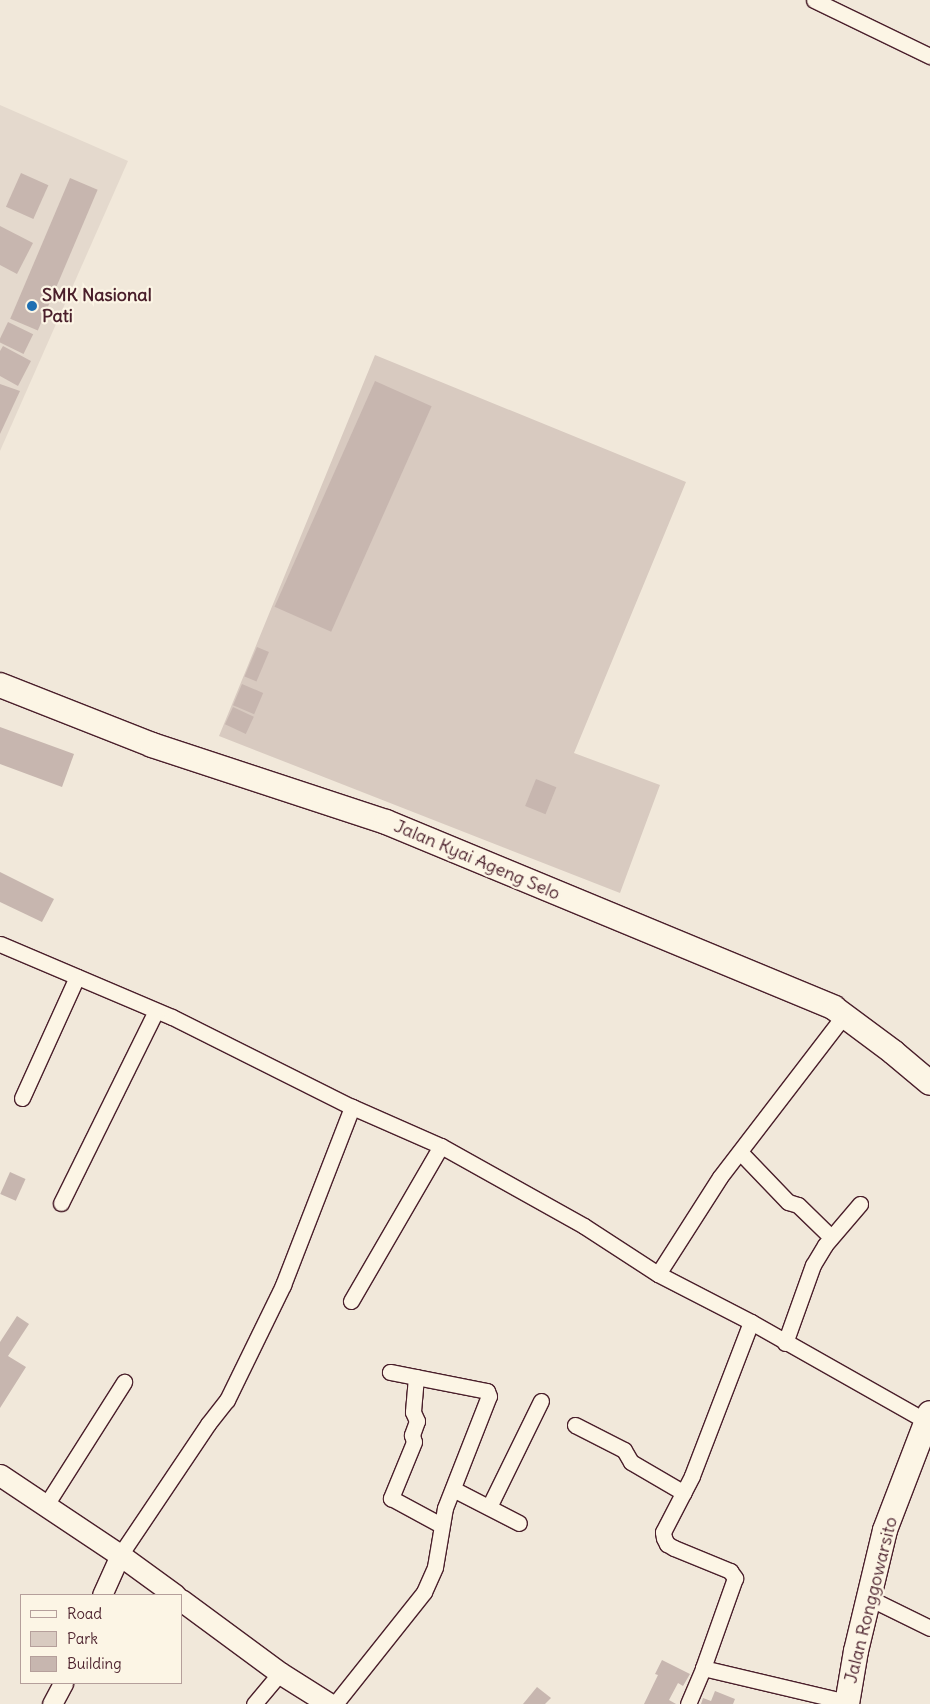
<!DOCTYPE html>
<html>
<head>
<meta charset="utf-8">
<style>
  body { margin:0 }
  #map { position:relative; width:930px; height:1704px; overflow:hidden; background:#f1e8da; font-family:Delius,sans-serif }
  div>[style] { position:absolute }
  .built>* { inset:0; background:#e4d9cd }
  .green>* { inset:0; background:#d8cac0 }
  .building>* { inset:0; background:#c7b6af; transform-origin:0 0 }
  .roads { filter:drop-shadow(1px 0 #4a1f2b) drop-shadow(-1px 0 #4a1f2b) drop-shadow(0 1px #4a1f2b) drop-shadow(0 -1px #4a1f2b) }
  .minor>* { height:15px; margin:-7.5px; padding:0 7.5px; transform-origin:7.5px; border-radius:7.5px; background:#fcf5e5 }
  .tertiary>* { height:19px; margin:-9.5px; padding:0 9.5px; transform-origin:9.5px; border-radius:9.5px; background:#fcf5e5 }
  .secondary>* { height:21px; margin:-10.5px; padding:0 10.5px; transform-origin:10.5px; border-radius:10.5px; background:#fcf5e5 }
  .primary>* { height:24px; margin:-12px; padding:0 12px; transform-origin:12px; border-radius:12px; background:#fcf5e5 }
  .dots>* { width:14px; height:14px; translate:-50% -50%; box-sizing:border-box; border:2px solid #fcf5e5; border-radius:50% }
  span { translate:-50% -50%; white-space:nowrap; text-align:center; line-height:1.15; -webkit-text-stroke:4.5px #fcf5e5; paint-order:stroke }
  .poi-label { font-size:18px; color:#4a1f2b; font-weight:700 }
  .left { translate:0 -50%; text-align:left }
  .street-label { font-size:18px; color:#4a1f2b }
  .legend { position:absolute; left:20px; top:1594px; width:162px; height:90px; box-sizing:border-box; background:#fcf5e5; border:1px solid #b59f9b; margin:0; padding:6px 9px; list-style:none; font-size:15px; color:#4a1f2b }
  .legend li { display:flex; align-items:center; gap:10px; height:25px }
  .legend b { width:25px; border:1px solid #b59f9b }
</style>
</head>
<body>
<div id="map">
  <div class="built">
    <div style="clip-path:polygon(0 105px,128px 161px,0 451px)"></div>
  </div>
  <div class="green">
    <div style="clip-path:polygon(375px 355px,686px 482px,574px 753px,660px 785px,620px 893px,219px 736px)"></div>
  </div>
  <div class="building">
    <div style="left:21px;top:173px;width:30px;height:37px;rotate:24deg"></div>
    <div style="left:70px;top:178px;width:30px;height:153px;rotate:23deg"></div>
    <div style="clip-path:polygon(0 226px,33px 243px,17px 274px,0 265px)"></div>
    <div style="left:8px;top:322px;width:28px;height:22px;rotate:26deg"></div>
    <div style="clip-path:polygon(3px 346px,31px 361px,18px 386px,0 376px,0 351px)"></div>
    <div style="left:375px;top:381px;width:62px;height:247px;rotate:24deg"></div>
    <div style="clip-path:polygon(0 384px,20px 391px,0 434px)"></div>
    <div style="left:257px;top:647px;width:13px;height:32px;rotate:23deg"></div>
    <div style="left:242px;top:684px;width:23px;height:23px;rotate:23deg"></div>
    <div style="left:233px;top:707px;width:23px;height:19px;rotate:25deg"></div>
    <div style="clip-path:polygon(0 727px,74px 754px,62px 787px,0 764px)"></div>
    <div style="left:536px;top:779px;width:22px;height:29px;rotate:22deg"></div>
    <div style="clip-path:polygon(0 872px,54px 899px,42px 922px,0 902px)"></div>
    <div style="left:10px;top:1172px;width:17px;height:24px;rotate:24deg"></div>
    <div style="clip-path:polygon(17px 1316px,29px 1324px,8px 1356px,26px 1367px,0 1408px,0 1342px)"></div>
    <div style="clip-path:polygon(662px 1660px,690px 1674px,683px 1686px,678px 1683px,669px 1700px,676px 1704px,644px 1704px,658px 1675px,655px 1674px)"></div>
    <div style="clip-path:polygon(537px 1687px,551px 1698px,545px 1704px,523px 1704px)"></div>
    <div style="clip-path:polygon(715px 1691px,735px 1699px,733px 1704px,701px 1704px,703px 1698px,711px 1701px)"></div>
  </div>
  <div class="roads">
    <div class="minor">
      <div style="left:814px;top:0;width:129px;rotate:25.8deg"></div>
      <div style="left:0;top:944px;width:187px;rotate:23deg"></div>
      <div style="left:172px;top:1017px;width:201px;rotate:26.6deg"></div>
      <div style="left:352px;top:1107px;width:97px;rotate:23.7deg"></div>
      <div style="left:441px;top:1146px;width:164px;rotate:29.2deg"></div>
      <div style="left:584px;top:1226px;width:88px;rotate:33deg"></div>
      <div style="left:658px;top:1274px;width:105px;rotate:27.3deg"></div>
      <div style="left:751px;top:1322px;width:201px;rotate:29.5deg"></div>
      <div style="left:22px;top:1098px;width:133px;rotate:-65.6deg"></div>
      <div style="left:740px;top:1152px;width:69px;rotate:46.2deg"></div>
      <div style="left:788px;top:1202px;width:10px;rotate:17deg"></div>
      <div style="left:798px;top:1205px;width:46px;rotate:44.1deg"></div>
      <div style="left:61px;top:1203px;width:214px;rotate:-63.7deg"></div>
      <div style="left:658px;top:1274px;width:115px;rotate:-57.4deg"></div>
      <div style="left:720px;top:1177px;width:205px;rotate:-52.5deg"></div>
      <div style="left:351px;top:1301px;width:179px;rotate:-59.9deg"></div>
      <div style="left:751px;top:1322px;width:165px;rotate:111deg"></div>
      <div style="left:692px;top:1476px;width:63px;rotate:117.4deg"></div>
      <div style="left:663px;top:1532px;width:6px;rotate:81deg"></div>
      <div style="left:664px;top:1538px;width:7px;rotate:63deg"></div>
      <div style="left:667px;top:1544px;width:8px;rotate:30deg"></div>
      <div style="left:674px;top:1548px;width:61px;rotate:22.3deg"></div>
      <div style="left:730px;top:1571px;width:9px;rotate:54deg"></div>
      <div style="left:735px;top:1578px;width:96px;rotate:109.6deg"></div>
      <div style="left:703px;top:1668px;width:148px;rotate:13.3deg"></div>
      <div style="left:785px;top:1343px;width:83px;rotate:-70.3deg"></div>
      <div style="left:813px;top:1265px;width:23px;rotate:-59deg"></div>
      <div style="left:825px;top:1245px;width:54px;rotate:-49.5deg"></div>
      <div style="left:416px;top:1377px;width:35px;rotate:95deg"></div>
      <div style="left:413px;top:1412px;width:10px;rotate:66deg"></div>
      <div style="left:417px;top:1421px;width:15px;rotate:110deg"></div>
      <div style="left:412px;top:1435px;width:7px;rotate:74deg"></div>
      <div style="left:414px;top:1442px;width:61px;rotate:112.3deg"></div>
      <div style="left:391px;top:1498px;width:57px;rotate:28.4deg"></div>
      <div style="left:575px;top:1425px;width:55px;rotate:27deg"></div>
      <div style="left:624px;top:1450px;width:14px;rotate:60deg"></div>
      <div style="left:631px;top:1462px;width:61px;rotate:30.3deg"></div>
      <div style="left:453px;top:1489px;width:74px;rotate:27.3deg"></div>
      <div style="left:46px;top:1505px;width:146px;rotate:-57.6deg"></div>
      <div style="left:489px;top:1507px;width:118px;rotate:-63.9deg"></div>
      <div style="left:120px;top:1555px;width:158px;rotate:-56.1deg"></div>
      <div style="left:208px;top:1424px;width:31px;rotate:-52deg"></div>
      <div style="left:227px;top:1400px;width:128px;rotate:-64deg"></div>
      <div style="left:283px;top:1285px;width:191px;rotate:-68.8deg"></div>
      <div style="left:869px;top:1598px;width:68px;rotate:26.2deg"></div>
      <div style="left:254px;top:1704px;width:40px;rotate:-50deg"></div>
      <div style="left:335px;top:1704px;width:143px;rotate:-51.5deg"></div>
      <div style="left:424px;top:1592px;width:27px;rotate:-66deg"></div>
      <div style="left:435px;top:1567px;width:60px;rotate:-80.4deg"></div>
      <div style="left:445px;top:1508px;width:120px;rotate:-68.6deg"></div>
      <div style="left:489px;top:1396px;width:5px;rotate:-112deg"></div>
      <div style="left:487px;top:1391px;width:99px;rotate:-168.9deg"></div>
      <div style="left:688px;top:1704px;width:39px;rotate:-67deg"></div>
    </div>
    <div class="tertiary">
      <div style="left:102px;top:1595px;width:44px;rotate:-65.8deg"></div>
      <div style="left:52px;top:1704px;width:24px;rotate:-62deg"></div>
    </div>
    <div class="secondary">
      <div style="left:0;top:1475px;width:144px;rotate:33.7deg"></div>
      <div style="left:120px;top:1555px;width:68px;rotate:36deg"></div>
      <div style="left:181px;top:1600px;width:123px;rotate:36.4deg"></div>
      <div style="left:280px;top:1673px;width:58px;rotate:32.3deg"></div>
    </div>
    <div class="primary">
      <div style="left:0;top:685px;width:163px;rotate:21.5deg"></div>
      <div style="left:152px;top:745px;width:246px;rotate:18.2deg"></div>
      <div style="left:386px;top:822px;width:485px;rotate:22.5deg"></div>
      <div style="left:834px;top:1008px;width:74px;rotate:36.7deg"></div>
      <div style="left:893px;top:1052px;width:48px;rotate:40deg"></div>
      <div style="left:847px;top:1704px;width:54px;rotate:-80.4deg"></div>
      <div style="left:856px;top:1651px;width:124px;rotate:-76.5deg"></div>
      <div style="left:885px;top:1530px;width:125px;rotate:-69deg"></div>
    </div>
  </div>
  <div class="dots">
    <div style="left:32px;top:306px;background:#1f6fb2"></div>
  </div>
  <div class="poi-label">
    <span class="left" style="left:42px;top:306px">SMK Nasional<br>Pati</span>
  </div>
  <div class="street-label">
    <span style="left:477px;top:860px;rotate:23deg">Jalan Kyai Ageng Selo</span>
    <span style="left:871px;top:1600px;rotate:-76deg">Jalan Ronggowarsito</span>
  </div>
  <ul class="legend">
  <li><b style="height:6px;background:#fcf5e5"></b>Road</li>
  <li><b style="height:14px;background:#d8cac0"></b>Park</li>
  <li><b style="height:14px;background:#c7b6af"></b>Building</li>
  </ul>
</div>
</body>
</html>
